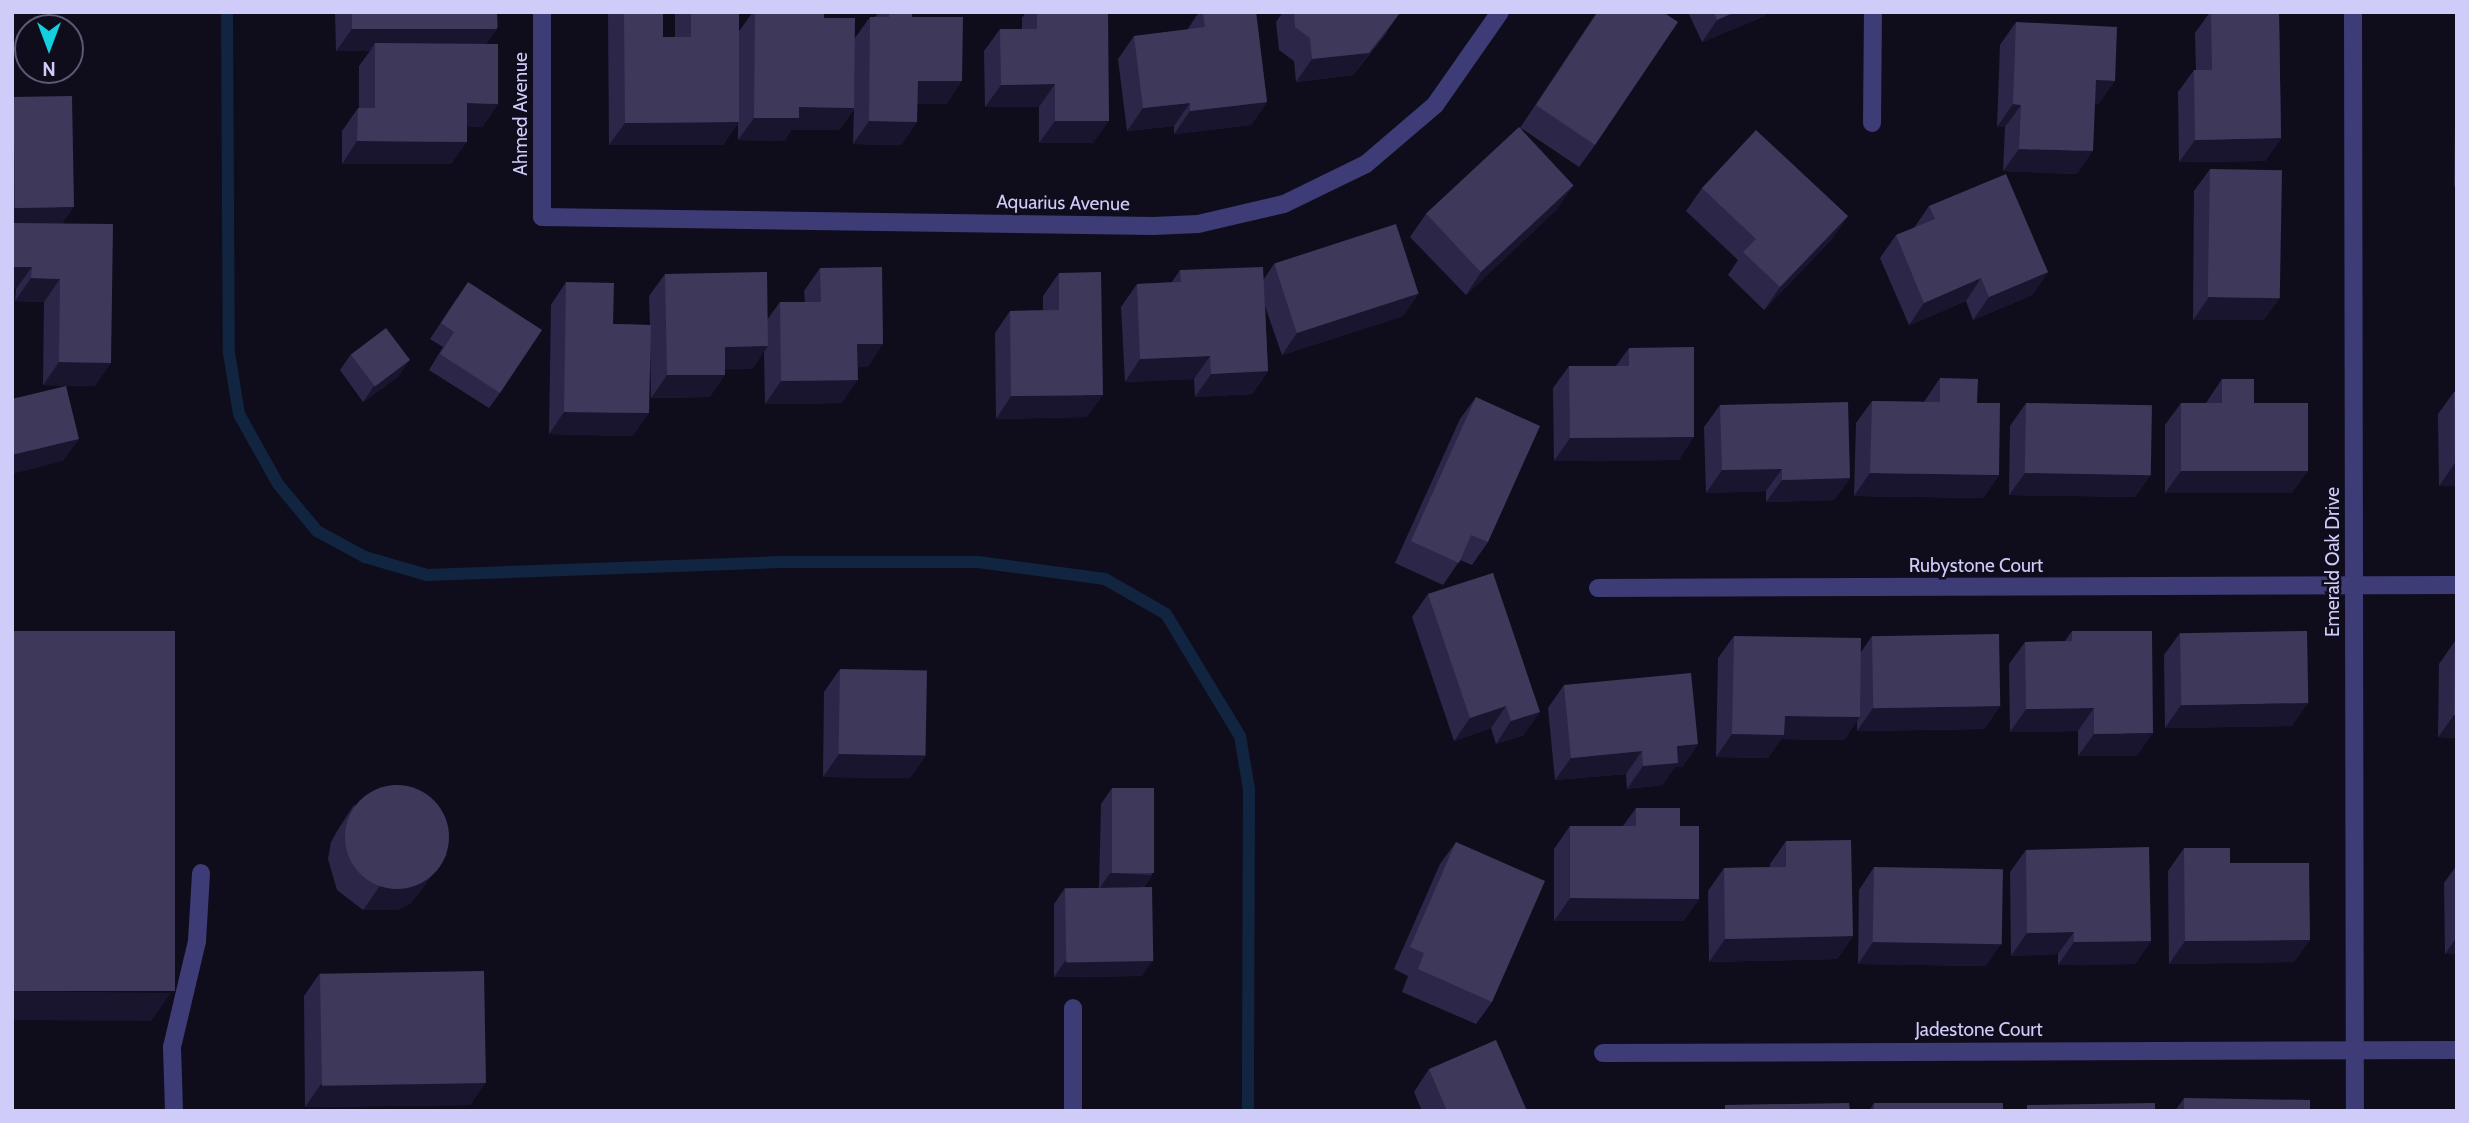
<!DOCTYPE html>
<html>
<head>
<meta charset="utf-8">
<style>
  body { margin:0 }
  #map { position:relative; width:2469px; height:1123px; overflow:hidden; background:#0f0d1c; font-family:Cabin,sans-serif }
  div>[style] { position:absolute }
  .stream>* { height:12px; margin:-6px; padding:0 6px; transform-origin:6px; border-radius:6px; background:#112540 }
  .lane>* { height:18px; margin:-9px; padding:0 9px; transform-origin:9px; border-radius:9px; background:#3d3c76 }
  .street>* { height:18px; margin:-9px; padding:0 9px; transform-origin:9px; border-radius:9px; background:#3d3c76 }
  .wall>* { inset:0; background:#2c2748 }
  .shaded-wall>* { inset:0; background:#19152f }
  .building>* { inset:0; background:#3e395b; transform-origin:0 0 }
  .round { border-radius:50% }
  span { translate:-50% -50%; white-space:nowrap; text-align:center; line-height:1.15; -webkit-text-stroke:5px #0f0d1c; paint-order:stroke }
  .street-label { font-size:19px; color:#d0ccfa }
  .frame { position:absolute; inset:0; border:14px solid #d0ccfa; pointer-events:none }
  .north { position:absolute; left:14px; top:14px; width:70px; height:70px; box-sizing:border-box; background:#0f0d1c; border:2px solid #5c5975; border-radius:50%; rotate:180deg; font-size:19px; font-weight:700; line-height:28px; text-align:center; color:#d0ccfa }
  .north::after { content:''; display:block; margin:auto; width:24px; height:32px; background:#14d0de; clip-path:polygon(50% 0,100% 100%,50% 72%,0 100%) }
</style>
</head>
<body>
<div id="map">
  <div class="stream">
    <div style="left:227px;top:12px;width:341px;rotate:89.7deg"></div>
    <div style="left:229px;top:353px;width:62px;rotate:80.7deg"></div>
    <div style="left:239px;top:414px;width:80px;rotate:60.9deg"></div>
    <div style="left:278px;top:484px;width:61px;rotate:50.3deg"></div>
    <div style="left:317px;top:531px;width:55px;rotate:28.4deg"></div>
    <div style="left:365px;top:557px;width:65px;rotate:16.2deg"></div>
    <div style="left:427px;top:575px;width:354px;rotate:-2.1deg"></div>
    <div style="left:781px;top:562px;width:197px"></div>
    <div style="left:978px;top:562px;width:128px;rotate:7.6deg"></div>
    <div style="left:1105px;top:579px;width:70px;rotate:29.8deg"></div>
    <div style="left:1166px;top:614px;width:143px;rotate:58.8deg"></div>
    <div style="left:1240px;top:736px;width:54px;rotate:80.4deg"></div>
    <div style="left:1249px;top:789px;width:322px;rotate:90.2deg"></div>
  </div>
  <div class="lane">
    <div style="left:1073px;top:1008px;width:103px;rotate:90deg"></div>
    <div style="left:172px;top:1047px;width:109px;rotate:-76.7deg"></div>
    <div style="left:197px;top:941px;width:68px;rotate:-86.6deg"></div>
  </div>
  <div class="street">
    <div style="left:542px;top:12px;width:205px;rotate:90deg"></div>
    <div style="left:542px;top:217px;width:611px;rotate:0.84deg"></div>
    <div style="left:1153px;top:226px;width:45px;rotate:-2.5deg"></div>
    <div style="left:1198px;top:224px;width:88px;rotate:-13.1deg"></div>
    <div style="left:1284px;top:204px;width:91px;rotate:-26deg"></div>
    <div style="left:1366px;top:164px;width:91px;rotate:-40.5deg"></div>
    <div style="left:1435px;top:105px;width:113px;rotate:-55deg"></div>
    <div style="left:2353px;top:12px;width:1099px;rotate:89.9deg"></div>
    <div style="left:1872px;top:123px;width:111px;rotate:-89.5deg"></div>
    <div style="left:1598px;top:588px;width:859px;rotate:-0.2deg"></div>
    <div style="left:172px;top:1047px;width:64px;rotate:88.2deg"></div>
    <div style="left:1603px;top:1053px;width:854px;rotate:-0.2deg"></div>
  </div>
  <div class="wall">
    <div style="clip-path:polygon(335px 12px,497px 12px,498px 27px,486px 44px,498px 104px,482px 127px,467px 126px,451px 164px,342px 164px,342px 131px,358px 108px,359px 108px,359px 66px,370px 51px,336px 51px)"></div>
    <div style="clip-path:polygon(608px 12px,663px 12px,663px 37px,675px 37px,675px 12px,739px 12px,739px 31px,753px 12px,824px 12px,824px 18px,855px 38px,870px 17px,875px 17px,879px 12px,912px 12px,912px 17px,947px 104px,917px 104px,917px 122px,901px 145px,853px 144px,854px 109px,839px 130px,791px 130px,784px 141px,738px 140px,738px 123px,723px 145px,609px 145px)"></div>
    <div style="clip-path:polygon(1026px 12px,1108px 12px,1093px 143px,1039px 143px,1039px 107px,985px 107px,984px 51px,1000px 29px,1022px 29px,1022px 18px)"></div>
    <div style="clip-path:polygon(1199px 12px,1256px 12px,1267px 102px,1251px 125px,1174px 134px,1174px 126px,1127px 131px,1118px 59px,1134px 36px,1187px 30px)"></div>
    <div style="clip-path:polygon(1283px 12px,1400px 12px,1384px 36px,1353px 75px,1296px 82px,1294px 61px,1279px 50px,1276px 22px)"></div>
    <div style="clip-path:polygon(1597px 12px,1663px 12px,1595px 145px,1579px 167px,1521px 128px,1558px 208px,1466px 295px,1410px 237px,1426px 214px,1520px 128px)"></div>
    <div style="clip-path:polygon(1688px 12px,1766px 12px,1764px 16px,1702px 42px)"></div>
    <div style="clip-path:polygon(2210px 12px,2279px 12px,2281px 138px,2265px 161px,2179px 162px,2178px 92px,2194px 70px,2196px 70px,2195px 33px)"></div>
    <div style="clip-path:polygon(2016px 22px,2099px 104px,2095px 104px,2077px 174px,2003px 171px,2005px 127px,1997px 127px,2000px 45px)"></div>
    <div style="clip-path:polygon(2457px 57px,2457px 186px,2454px 186px,2456px 58px)"></div>
    <div style="clip-path:polygon(12px 97px,63px 223px,95px 386px,43px 385px,44px 302px,15px 301px,16px 289px,12px 289px)"></div>
    <div style="clip-path:polygon(2210px 169px,2264px 320px,2193px 320px,2194px 191px)"></div>
    <div style="clip-path:polygon(1702px 188px,1848px 216px,1832px 239px,1764px 310px,1728px 275px,1738px 260px,1686px 211px)"></div>
    <div style="clip-path:polygon(1929px 206px,2048px 272px,2032px 295px,1973px 320px,1966px 301px,1909px 325px,1880px 258px,1896px 235px,1914px 228px)"></div>
    <div style="clip-path:polygon(2457px 241px,2457px 333px,2456px 333px)"></div>
    <div style="clip-path:polygon(1274px 264px,1419px 293px,1403px 316px,1282px 355px,1265px 306px,1268px 371px,1252px 394px,1195px 397px,1194px 379px,1125px 382px,1121px 307px,1137px 284px,1172px 282px,1180px 270px,1264px 279px)"></div>
    <div style="clip-path:polygon(820px 268px,868px 367px,858px 367px,842px 403px,765px 404px,764px 351px,752px 369px,725px 369px,710px 397px,651px 398px,650px 345px,633px 436px,549px 434px,551px 305px,566px 282px,613px 324px,650px 325px,649px 296px,665px 274px,767px 320px,780px 302px,805px 302px,804px 291px)"></div>
    <div style="clip-path:polygon(1059px 273px,1087px 417px,996px 419px,995px 333px,1010px 311px,1043px 310px,1043px 296px)"></div>
    <div style="clip-path:polygon(457px 298px,500px 393px,489px 408px,429px 370px,443px 347px,430px 339px)"></div>
    <div style="clip-path:polygon(1629px 348px,1679px 460px,1554px 461px,1553px 388px,1569px 366px,1616px 366px)"></div>
    <div style="clip-path:polygon(351px 354px,399px 376px,363px 402px,340px 370px)"></div>
    <div style="clip-path:polygon(1940px 378px,1977px 403px,1999px 475px,1983px 498px,1854px 496px,1856px 423px,1872px 401px,1924px 402px)"></div>
    <div style="clip-path:polygon(2222px 379px,2254px 403px,2292px 493px,2165px 493px,2165px 425px,2181px 403px,2206px 403px)"></div>
    <div style="clip-path:polygon(2454px 392px,2457px 486px,2439px 486px,2438px 414px)"></div>
    <div style="clip-path:polygon(1476px 397px,1488px 542px,1472px 565px,1460px 560px,1443px 585px,1395px 563px,1460px 419px)"></div>
    <div style="clip-path:polygon(2026px 403px,2151px 474px,2135px 497px,2009px 495px,2010px 426px)"></div>
    <div style="clip-path:polygon(1720px 405px,1850px 478px,1834px 500px,1766px 502px,1766px 491px,1706px 493px,1704px 427px)"></div>
    <div style="clip-path:polygon(1493px 573px,1524px 735px,1496px 744px,1491px 728px,1454px 741px,1412px 617px,1428px 594px)"></div>
    <div style="clip-path:polygon(2072px 631px,2137px 756px,2078px 756px,2078px 731px,2010px 732px,2009px 664px,2025px 642px,2065px 641px)"></div>
    <div style="clip-path:polygon(2180px 633px,2292px 726px,2165px 728px,2164px 655px)"></div>
    <div style="clip-path:polygon(1734px 636px,1861px 652px,1872px 636px,2000px 706px,1984px 729px,1857px 731px,1857px 721px,1844px 740px,1781px 739px,1768px 758px,1716px 757px,1718px 658px)"></div>
    <div style="clip-path:polygon(2455px 641px,2457px 738px,2438px 737px,2439px 664px)"></div>
    <div style="clip-path:polygon(840px 669px,926px 755px,910px 778px,823px 777px,824px 692px)"></div>
    <div style="clip-path:polygon(1564px 685px,1698px 744px,1682px 767px,1675px 767px,1662px 785px,1627px 789px,1626px 774px,1555px 780px,1548px 708px)"></div>
    <div style="clip-path:polygon(1112px 788px,1152px 875px,1144px 887px,1142px 976px,1054px 977px,1054px 904px,1065px 888px,1099px 888px,1101px 804px)"></div>
    <div style="clip-path:polygon(354px 805px,447px 855px,411px 903px,397px 910px,363px 910px,337px 890px,328px 859px,331px 842px,339px 828px)"></div>
    <div style="clip-path:polygon(1636px 808px,1680px 826px,1699px 899px,1683px 921px,1554px 921px,1554px 849px,1570px 826px,1623px 826px)"></div>
    <div style="clip-path:polygon(1786px 841px,1853px 936px,1837px 959px,1709px 962px,1708px 891px,1724px 868px,1770px 867px,1770px 864px)"></div>
    <div style="clip-path:polygon(1456px 842px,1492px 1002px,1476px 1024px,1402px 992px,1408px 976px,1394px 969px,1440px 864px)"></div>
    <div style="clip-path:polygon(2184px 848px,2230px 863px,2294px 962px,2169px 964px,2168px 871px)"></div>
    <div style="clip-path:polygon(2026px 850px,2151px 941px,2135px 964px,2058px 965px,2058px 954px,2011px 956px,2010px 872px)"></div>
    <div style="clip-path:polygon(2457px 865px,2457px 954px,2445px 954px,2444px 883px)"></div>
    <div style="clip-path:polygon(1874px 867px,1986px 966px,1858px 964px,1859px 890px)"></div>
    <div style="clip-path:polygon(320px 973px,485px 1083px,470px 1105px,305px 1107px,304px 996px)"></div>
    <div style="clip-path:polygon(1429px 1069px,1527px 1111px,1422px 1111px,1414px 1092px)"></div>
    <div style="clip-path:polygon(2184px 1098px,2310px 1111px,2175px 1111px)"></div>
    <div style="clip-path:polygon(1874px 1103px,2003px 1111px,1869px 1111px)"></div>
  </div>
  <div class="shaded-wall">
    <div style="clip-path:polygon(1735px 12px,1766px 12px,1764px 16px,1702px 42px,1717px 20px)"></div>
    <div style="clip-path:polygon(1400px 13px,1353px 75px,1296px 82px,1312px 59px)"></div>
    <div style="clip-path:polygon(498px 27px,482px 50px,375px 43px,370px 51px,336px 51px,352px 29px)"></div>
    <div style="clip-path:polygon(2096px 80px,2115px 81px,2099px 104px,2080px 103px)"></div>
    <div style="clip-path:polygon(918px 81px,962px 81px,947px 104px,902px 104px)"></div>
    <div style="clip-path:polygon(1055px 84px,1039px 107px,985px 107px,1001px 85px)"></div>
    <div style="clip-path:polygon(1267px 102px,1251px 125px,1174px 134px,1190px 111px)"></div>
    <div style="clip-path:polygon(467px 103px,498px 104px,482px 127px,451px 126px)"></div>
    <div style="clip-path:polygon(1190px 103px,1174px 126px,1127px 131px,1143px 108px)"></div>
    <div style="clip-path:polygon(2013px 104px,2021px 105px,2005px 127px,1997px 127px)"></div>
    <div style="clip-path:polygon(799px 107px,854px 108px,839px 130px,791px 130px,784px 141px,738px 140px,754px 118px)"></div>
    <div style="clip-path:polygon(869px 121px,917px 122px,901px 145px,853px 144px)"></div>
    <div style="clip-path:polygon(1055px 121px,1109px 121px,1093px 143px,1039px 143px)"></div>
    <div style="clip-path:polygon(739px 122px,723px 145px,609px 145px,625px 123px)"></div>
    <div style="clip-path:polygon(2281px 138px,2265px 161px,2179px 162px,2195px 140px)"></div>
    <div style="clip-path:polygon(357px 141px,467px 142px,451px 164px,342px 164px)"></div>
    <div style="clip-path:polygon(2019px 149px,2093px 151px,2077px 174px,2003px 171px)"></div>
    <div style="clip-path:polygon(1574px 185px,1558px 208px,1466px 295px,1481px 272px)"></div>
    <div style="clip-path:polygon(74px 207px,58px 230px,12px 231px,12px 212px,15px 208px)"></div>
    <div style="clip-path:polygon(1848px 216px,1832px 239px,1764px 310px,1780px 287px)"></div>
    <div style="clip-path:polygon(12px 267px,32px 267px,16px 289px,12px 289px)"></div>
    <div style="clip-path:polygon(2048px 272px,2032px 295px,1973px 320px,1989px 297px)"></div>
    <div style="clip-path:polygon(31px 278px,60px 279px,44px 302px,15px 301px)"></div>
    <div style="clip-path:polygon(1981px 278px,1966px 301px,1909px 325px,1924px 303px)"></div>
    <div style="clip-path:polygon(1419px 293px,1403px 316px,1282px 355px,1297px 333px)"></div>
    <div style="clip-path:polygon(2209px 297px,2280px 298px,2264px 320px,2193px 320px)"></div>
    <div style="clip-path:polygon(857px 344px,883px 344px,868px 367px,842px 367px)"></div>
    <div style="clip-path:polygon(768px 346px,752px 369px,710px 370px,725px 347px)"></div>
    <div style="clip-path:polygon(1210px 356px,1194px 379px,1125px 382px,1140px 359px)"></div>
    <div style="clip-path:polygon(410px 360px,399px 376px,363px 402px,374px 386px)"></div>
    <div style="clip-path:polygon(59px 362px,111px 363px,95px 386px,43px 385px)"></div>
    <div style="clip-path:polygon(1268px 371px,1252px 394px,1195px 397px,1211px 374px)"></div>
    <div style="clip-path:polygon(667px 375px,725px 375px,710px 397px,651px 398px)"></div>
    <div style="clip-path:polygon(858px 380px,842px 403px,765px 404px,781px 381px)"></div>
    <div style="clip-path:polygon(1103px 395px,1087px 417px,996px 419px,1011px 396px)"></div>
    <div style="clip-path:polygon(564px 412px,649px 413px,633px 436px,549px 434px)"></div>
    <div style="clip-path:polygon(1694px 437px,1679px 460px,1554px 461px,1570px 438px)"></div>
    <div style="clip-path:polygon(79px 439px,63px 461px,12px 474px,12px 455px)"></div>
    <div style="clip-path:polygon(2455px 463px,2457px 463px,2457px 486px,2439px 486px)"></div>
    <div style="clip-path:polygon(1782px 469px,1766px 491px,1706px 493px,1722px 470px)"></div>
    <div style="clip-path:polygon(2181px 471px,2308px 471px,2292px 493px,2165px 493px)"></div>
    <div style="clip-path:polygon(1870px 473px,1999px 475px,1983px 498px,1854px 496px)"></div>
    <div style="clip-path:polygon(2025px 473px,2151px 474px,2135px 497px,2009px 495px)"></div>
    <div style="clip-path:polygon(1850px 478px,1834px 500px,1766px 502px,1782px 480px)"></div>
    <div style="clip-path:polygon(2308px 703px,2292px 726px,2165px 728px,2181px 705px)"></div>
    <div style="clip-path:polygon(1506px 706px,1491px 728px,1454px 741px,1470px 718px)"></div>
    <div style="clip-path:polygon(2000px 706px,1984px 729px,1857px 731px,1873px 708px)"></div>
    <div style="clip-path:polygon(2094px 708px,2078px 731px,2010px 732px,2026px 709px)"></div>
    <div style="clip-path:polygon(1540px 712px,1524px 735px,1496px 744px,1511px 721px)"></div>
    <div style="clip-path:polygon(2454px 715px,2457px 715px,2457px 738px,2438px 737px)"></div>
    <div style="clip-path:polygon(1785px 716px,1860px 717px,1844px 740px,1781px 739px,1768px 758px,1716px 757px,1732px 734px)"></div>
    <div style="clip-path:polygon(2153px 733px,2137px 756px,2078px 756px,2094px 734px)"></div>
    <div style="clip-path:polygon(1698px 744px,1682px 767px,1675px 767px,1662px 785px,1627px 789px,1643px 766px,1677px 746px)"></div>
    <div style="clip-path:polygon(1642px 751px,1626px 774px,1555px 780px,1571px 758px)"></div>
    <div style="clip-path:polygon(839px 754px,926px 755px,910px 778px,823px 777px)"></div>
    <div style="clip-path:polygon(447px 855px,411px 903px,397px 910px,363px 910px,379px 887px)"></div>
    <div style="clip-path:polygon(1110px 873px,1152px 875px,1141px 890px,1099px 889px)"></div>
    <div style="clip-path:polygon(1570px 898px,1699px 899px,1683px 921px,1554px 921px)"></div>
    <div style="clip-path:polygon(2074px 932px,2058px 954px,2011px 956px,2027px 933px)"></div>
    <div style="clip-path:polygon(1853px 936px,1837px 959px,1709px 962px,1725px 939px)"></div>
    <div style="clip-path:polygon(2457px 937px,2457px 954px,2445px 954px)"></div>
    <div style="clip-path:polygon(2310px 940px,2294px 962px,2169px 964px,2185px 941px)"></div>
    <div style="clip-path:polygon(2151px 941px,2135px 964px,2058px 965px,2074px 942px)"></div>
    <div style="clip-path:polygon(1873px 942px,2002px 943px,1986px 966px,1858px 964px)"></div>
    <div style="clip-path:polygon(1065px 961px,1153px 961px,1142px 976px,1054px 977px)"></div>
    <div style="clip-path:polygon(12px 991px,171px 993px,151px 1021px,12px 1020px)"></div>
    <div style="clip-path:polygon(485px 1083px,470px 1105px,305px 1107px,321px 1084px)"></div>
  </div>
  <div class="building">
    <div style="left:352px;top:12px;width:145px;height:17px"></div>
    <div style="clip-path:polygon(624px 12px,663px 12px,663px 37px,691px 37px,691px 12px,739px 12px,739px 122px,625px 123px)"></div>
    <div style="clip-path:polygon(755px 12px,824px 12px,824px 18px,855px 18px,854px 108px,799px 107px,799px 118px,754px 118px)"></div>
    <div style="clip-path:polygon(889px 12px,912px 12px,912px 17px,963px 17px,962px 81px,918px 81px,917px 122px,869px 121px,870px 17px,889px 17px)"></div>
    <div style="clip-path:polygon(1037px 12px,1108px 12px,1109px 121px,1055px 121px,1055px 84px,1001px 85px,1000px 29px,1037px 29px)"></div>
    <div style="clip-path:polygon(1203px 12px,1256px 12px,1267px 102px,1190px 111px,1190px 103px,1143px 108px,1134px 36px,1205px 27px)"></div>
    <div style="clip-path:polygon(1294px 12px,1400px 12px,1400px 13px,1369px 53px,1312px 59px,1310px 38px,1295px 27px)"></div>
    <div style="clip-path:polygon(1598px 12px,1663px 12px,1678px 22px,1595px 145px,1536px 105px)"></div>
    <div style="clip-path:polygon(1714px 12px,1735px 12px,1717px 20px)"></div>
    <div style="clip-path:polygon(2211px 12px,2279px 12px,2281px 138px,2195px 140px,2194px 70px,2212px 70px)"></div>
    <div style="clip-path:polygon(2016px 22px,2117px 27px,2115px 81px,2096px 80px,2093px 151px,2019px 149px,2021px 105px,2013px 104px)"></div>
    <div style="clip-path:polygon(375px 43px,498px 44px,498px 104px,467px 103px,467px 142px,357px 141px,358px 108px,375px 108px)"></div>
    <div style="clip-path:polygon(72px 96px,74px 207px,15px 208px,14px 143px,12px 143px,12px 97px)"></div>
    <div style="left:1519px;top:127px;width:80px;height:127px;rotate:47deg"></div>
    <div style="clip-path:polygon(1756px 130px,1848px 216px,1780px 287px,1743px 252px,1756px 239px,1702px 188px)"></div>
    <div style="left:2210px;top:169px;width:72px;height:128px;rotate:1deg"></div>
    <div style="clip-path:polygon(2006px 174px,2048px 272px,1989px 297px,1981px 278px,1924px 303px,1896px 235px,1935px 219px,1929px 206px)"></div>
    <div style="clip-path:polygon(12px 223px,113px 224px,111px 363px,59px 362px,60px 279px,31px 278px,32px 267px,12px 267px)"></div>
    <div style="left:1396px;top:224px;width:73px;height:128px;rotate:72deg"></div>
    <div style="clip-path:polygon(882px 267px,883px 344px,857px 344px,858px 380px,781px 381px,780px 302px,821px 302px,820px 268px)"></div>
    <div style="clip-path:polygon(1263px 267px,1268px 371px,1211px 374px,1210px 356px,1140px 359px,1137px 284px,1181px 282px,1180px 270px)"></div>
    <div style="clip-path:polygon(767px 272px,768px 346px,725px 347px,725px 375px,667px 375px,665px 274px)"></div>
    <div style="clip-path:polygon(1101px 272px,1103px 395px,1011px 396px,1010px 311px,1059px 310px,1059px 273px)"></div>
    <div style="clip-path:polygon(468px 282px,542px 330px,500px 393px,440px 354px,454px 332px,441px 323px)"></div>
    <div style="clip-path:polygon(566px 282px,614px 283px,613px 324px,651px 325px,649px 413px,564px 412px)"></div>
    <div style="left:386px;top:328px;width:40px;height:44px;rotate:53deg"></div>
    <div style="clip-path:polygon(1694px 347px,1694px 437px,1570px 438px,1569px 366px,1629px 366px,1629px 348px)"></div>
    <div style="clip-path:polygon(1940px 378px,1978px 379px,1977px 403px,2000px 403px,1999px 475px,1870px 473px,1872px 401px,1940px 402px)"></div>
    <div style="clip-path:polygon(2222px 379px,2254px 379px,2254px 403px,2308px 403px,2308px 471px,2181px 471px,2181px 403px,2222px 403px)"></div>
    <div style="clip-path:polygon(66px 386px,79px 439px,12px 455px,12px 399px)"></div>
    <div style="clip-path:polygon(2454px 392px,2457px 392px,2457px 463px,2455px 463px)"></div>
    <div style="clip-path:polygon(1476px 397px,1540px 426px,1488px 542px,1471px 535px,1459px 563px,1411px 541px)"></div>
    <div style="clip-path:polygon(1848px 402px,1850px 478px,1782px 480px,1782px 469px,1722px 470px,1720px 405px)"></div>
    <div style="left:2026px;top:403px;width:126px;height:70px;rotate:1deg"></div>
    <div style="clip-path:polygon(1493px 573px,1540px 712px,1511px 721px,1506px 706px,1470px 718px,1428px 594px)"></div>
    <div style="left:12px;top:631px;width:163px;height:360px"></div>
    <div style="clip-path:polygon(2072px 631px,2152px 631px,2153px 733px,2094px 734px,2094px 708px,2026px 709px,2025px 642px,2072px 641px)"></div>
    <div style="left:2307px;top:631px;width:72px;height:127px;rotate:89deg"></div>
    <div style="left:1999px;top:634px;width:72px;height:127px;rotate:89deg"></div>
    <div style="clip-path:polygon(1734px 636px,1861px 638px,1860px 717px,1785px 716px,1784px 735px,1732px 734px)"></div>
    <div style="clip-path:polygon(2455px 641px,2457px 641px,2457px 715px,2454px 715px)"></div>
    <div style="left:840px;top:669px;width:87px;height:85px;rotate:1deg"></div>
    <div style="clip-path:polygon(1691px 673px,1698px 744px,1677px 746px,1678px 763px,1643px 766px,1642px 751px,1571px 758px,1564px 685px)"></div>
    <div class="round" style="left:345px;top:785px;width:104px;height:104px"></div>
    <div style="left:1112px;top:788px;width:42px;height:85px"></div>
    <div style="clip-path:polygon(1636px 808px,1680px 808px,1680px 826px,1699px 826px,1699px 899px,1570px 898px,1570px 826px,1636px 826px)"></div>
    <div style="clip-path:polygon(1851px 840px,1853px 936px,1725px 939px,1724px 868px,1786px 867px,1786px 841px)"></div>
    <div style="clip-path:polygon(1456px 842px,1545px 881px,1492px 1002px,1418px 969px,1424px 953px,1410px 947px)"></div>
    <div style="clip-path:polygon(2149px 847px,2151px 941px,2074px 942px,2074px 932px,2027px 933px,2026px 850px)"></div>
    <div style="clip-path:polygon(2184px 848px,2230px 848px,2230px 863px,2309px 863px,2310px 940px,2185px 941px)"></div>
    <div style="left:1874px;top:867px;width:129px;height:75px;rotate:1deg"></div>
    <div style="left:1152px;top:887px;width:74px;height:87px;rotate:89deg"></div>
    <div style="left:484px;top:971px;width:112px;height:164px;rotate:89deg"></div>
    <div style="clip-path:polygon(1496px 1040px,1527px 1111px,1447px 1111px,1429px 1069px)"></div>
    <div style="clip-path:polygon(2184px 1098px,2310px 1100px,2310px 1111px,2184px 1111px)"></div>
    <div style="clip-path:polygon(1849px 1103px,1850px 1111px,1725px 1111px,1725px 1105px)"></div>
    <div style="left:1874px;top:1103px;width:129px;height:8px"></div>
    <div style="clip-path:polygon(2155px 1103px,2155px 1111px,2027px 1111px,2027px 1105px)"></div>
  </div>
  <div class="street-label">
    <span style="left:521px;top:114px;rotate:-90deg">Ahmed Avenue</span>
    <span style="left:1063px;top:203px;rotate:1deg">Aquarius Avenue</span>
    <span style="left:2333px;top:562px;rotate:-90deg">Emerald Oak Drive</span>
    <span style="left:1976px;top:566px">Rubystone Court</span>
    <span style="left:1979px;top:1030px">Jadestone Court</span>
  </div>
  <div class="frame"></div>
  <div class="north">N</div>
</div>
</body>
</html>
